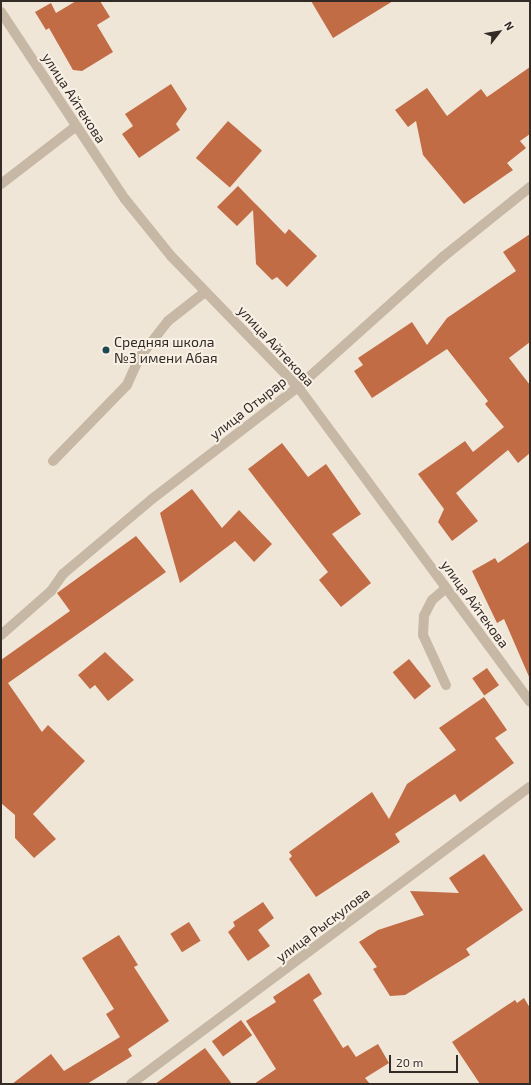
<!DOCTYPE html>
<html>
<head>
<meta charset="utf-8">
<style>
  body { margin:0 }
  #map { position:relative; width:531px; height:1085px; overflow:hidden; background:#f0e6d8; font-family:"Exo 2",sans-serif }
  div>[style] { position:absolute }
  .building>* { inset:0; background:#c16c45; transform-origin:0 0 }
  .service>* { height:10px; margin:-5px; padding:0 5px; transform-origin:5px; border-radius:5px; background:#c7b7a5 }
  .minor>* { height:10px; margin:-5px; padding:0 5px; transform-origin:5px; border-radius:5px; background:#c7b7a5 }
  .dots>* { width:11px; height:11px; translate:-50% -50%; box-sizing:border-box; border:2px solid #f8f0e4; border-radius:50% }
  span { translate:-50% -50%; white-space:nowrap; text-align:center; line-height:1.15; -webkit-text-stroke:4px #f8f0e4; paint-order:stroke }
  .street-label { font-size:14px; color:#332b26 }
  .poi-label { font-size:14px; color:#332b26 }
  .left { translate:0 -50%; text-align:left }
  .frame { position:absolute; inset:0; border:2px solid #332b26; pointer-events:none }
  .north { position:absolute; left:479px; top:12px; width:40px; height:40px; -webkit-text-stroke:3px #f8f0e4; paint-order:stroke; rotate:59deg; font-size:11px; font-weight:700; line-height:16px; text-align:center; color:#332b26 }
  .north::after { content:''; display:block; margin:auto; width:14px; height:18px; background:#332b26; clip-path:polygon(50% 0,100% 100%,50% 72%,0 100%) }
  .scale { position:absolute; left:389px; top:1055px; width:69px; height:18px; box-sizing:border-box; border:2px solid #332b26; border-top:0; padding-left:5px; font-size:12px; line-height:14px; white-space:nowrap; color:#332b26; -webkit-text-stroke:3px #f8f0e4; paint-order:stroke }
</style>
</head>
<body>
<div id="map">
  <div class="building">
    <div style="clip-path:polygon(76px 1px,100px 1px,110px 17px,97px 25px,113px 52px,82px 71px,73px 70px,49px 28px,46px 30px,35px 12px,51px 3px,56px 13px)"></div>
    <div style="clip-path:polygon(311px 1px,393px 1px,333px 38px)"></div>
    <div style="clip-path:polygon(530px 67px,530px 134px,520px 141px,526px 148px,507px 163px,513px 170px,464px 204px,423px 155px,416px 121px,408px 127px,395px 110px,427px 88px,447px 116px,481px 89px,487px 97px)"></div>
    <div style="clip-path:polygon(171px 84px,187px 109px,176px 124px,180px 130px,139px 158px,122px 134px,133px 126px,125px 114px)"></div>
    <div style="left:228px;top:121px;width:45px;height:49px;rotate:41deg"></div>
    <div style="clip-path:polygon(238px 186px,285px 234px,289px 229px,317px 256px,287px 287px,277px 277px,272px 280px,256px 264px,253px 210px,237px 226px,217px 207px)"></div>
    <div style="clip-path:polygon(530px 234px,530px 342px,509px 358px,530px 385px,530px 453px,518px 463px,508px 450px,456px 493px,478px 521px,452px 541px,438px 522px,444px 509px,418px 474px,465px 441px,473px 452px,504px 427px,485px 404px,488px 401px,447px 349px,372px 398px,354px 371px,363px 365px,358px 358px,412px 322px,427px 345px,447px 318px,516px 271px,503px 252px)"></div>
    <div style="clip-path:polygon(282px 443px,308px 477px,326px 464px,361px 514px,332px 534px,371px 583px,341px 607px,319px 580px,328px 572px,248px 469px)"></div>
    <div style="clip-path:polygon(192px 489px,222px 528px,239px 510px,272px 544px,254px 562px,235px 541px,180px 583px,160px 513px)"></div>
    <div style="clip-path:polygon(136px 536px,166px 572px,8px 683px,42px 732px,48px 725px,85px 761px,33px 814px,56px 839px,34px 858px,15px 838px,15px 815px,1px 803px,1px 660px,70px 611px,57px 593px)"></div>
    <div style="clip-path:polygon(530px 541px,530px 679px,504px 619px,497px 623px,472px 571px,495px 558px,498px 563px)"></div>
    <div style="clip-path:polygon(105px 652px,134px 680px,108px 701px,95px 685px,90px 689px,78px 675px)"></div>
    <div style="left:409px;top:659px;width:35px;height:21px;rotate:51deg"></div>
    <div style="left:487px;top:668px;width:21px;height:18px;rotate:55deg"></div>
    <div style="clip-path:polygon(484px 697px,507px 730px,495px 738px,514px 763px,460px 802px,455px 794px,395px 834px,400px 842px,316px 897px,289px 859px,292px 856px,289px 852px,372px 792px,389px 819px,407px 784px,456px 750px,439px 728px)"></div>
    <div style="clip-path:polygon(484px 854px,523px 910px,466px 949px,470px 955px,405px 995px,390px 996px,373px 969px,377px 967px,359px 942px,378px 930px,424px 915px,410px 891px,459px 893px,449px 878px)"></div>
    <div style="clip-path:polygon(263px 902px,274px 918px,258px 930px,270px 946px,248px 961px,228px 932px,235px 926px,233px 922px)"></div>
    <div style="left:189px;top:922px;width:22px;height:22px;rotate:58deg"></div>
    <div style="clip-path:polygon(119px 935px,138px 965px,134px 967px,169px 1021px,128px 1049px,132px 1056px,87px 1084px,12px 1084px,51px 1054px,64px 1071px,120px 1037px,106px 1014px,114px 1009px,82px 958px)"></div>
    <div style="clip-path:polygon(309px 973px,322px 994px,313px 1000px,343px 1048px,348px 1045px,356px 1057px,378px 1044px,389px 1063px,365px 1078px,370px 1084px,254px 1084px,276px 1069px,246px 1021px,276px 1002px,273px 997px)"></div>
    <div style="clip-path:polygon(524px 998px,530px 1008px,530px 1084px,480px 1084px,452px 1042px,515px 1000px,517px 1003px)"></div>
    <div style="left:241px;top:1020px;width:19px;height:36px;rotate:54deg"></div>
    <div style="clip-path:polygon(205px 1048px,232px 1084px,155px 1084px)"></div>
  </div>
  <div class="service">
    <div style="left:1px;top:184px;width:93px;rotate:-37.6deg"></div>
    <div style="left:53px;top:461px;width:106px;rotate:-45.8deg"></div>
    <div style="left:127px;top:385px;width:30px;rotate:-66deg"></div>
    <div style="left:139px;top:358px;width:47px;rotate:-51.9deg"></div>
    <div style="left:168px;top:321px;width:47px;rotate:-38.1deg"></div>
  </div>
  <div class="minor">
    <div style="left:1px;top:12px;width:224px;rotate:56.5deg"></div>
    <div style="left:125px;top:199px;width:73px;rotate:51.1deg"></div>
    <div style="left:171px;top:256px;width:182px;rotate:45.9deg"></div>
    <div style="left:298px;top:387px;width:391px;rotate:53.6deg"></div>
    <div style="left:446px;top:588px;width:18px;rotate:139deg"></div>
    <div style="left:432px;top:600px;width:18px;rotate:117deg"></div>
    <div style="left:424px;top:616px;width:19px;rotate:93deg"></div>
    <div style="left:423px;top:635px;width:55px;rotate:65.3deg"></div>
    <div style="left:1px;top:635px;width:67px;rotate:-41.3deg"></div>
    <div style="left:51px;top:591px;width:21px;rotate:-55deg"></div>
    <div style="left:63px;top:574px;width:116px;rotate:-40.1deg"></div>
    <div style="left:152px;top:499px;width:184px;rotate:-37.5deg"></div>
    <div style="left:298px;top:387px;width:195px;rotate:-41.9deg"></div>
    <div style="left:443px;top:257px;width:112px;rotate:-38.8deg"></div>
    <div style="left:131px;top:1084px;width:497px;rotate:-36.7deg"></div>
  </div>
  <div class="dots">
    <div style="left:106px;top:350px;background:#1d4a52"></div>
  </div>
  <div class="street-label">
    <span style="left:74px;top:98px;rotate:57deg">улица Айтекова</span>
    <span style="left:276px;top:346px;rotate:47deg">улица Айтекова</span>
    <span style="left:248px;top:408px;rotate:-38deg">улица Отырар</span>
    <span style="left:475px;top:604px;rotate:54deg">улица Айтекова</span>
    <span style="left:323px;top:925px;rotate:-37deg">улица Рыскулова</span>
  </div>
  <div class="poi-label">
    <span class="left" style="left:114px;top:350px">Средняя школа<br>№3 имени Абая</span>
  </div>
  <div class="frame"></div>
  <div class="north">N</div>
  <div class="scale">20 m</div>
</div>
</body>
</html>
